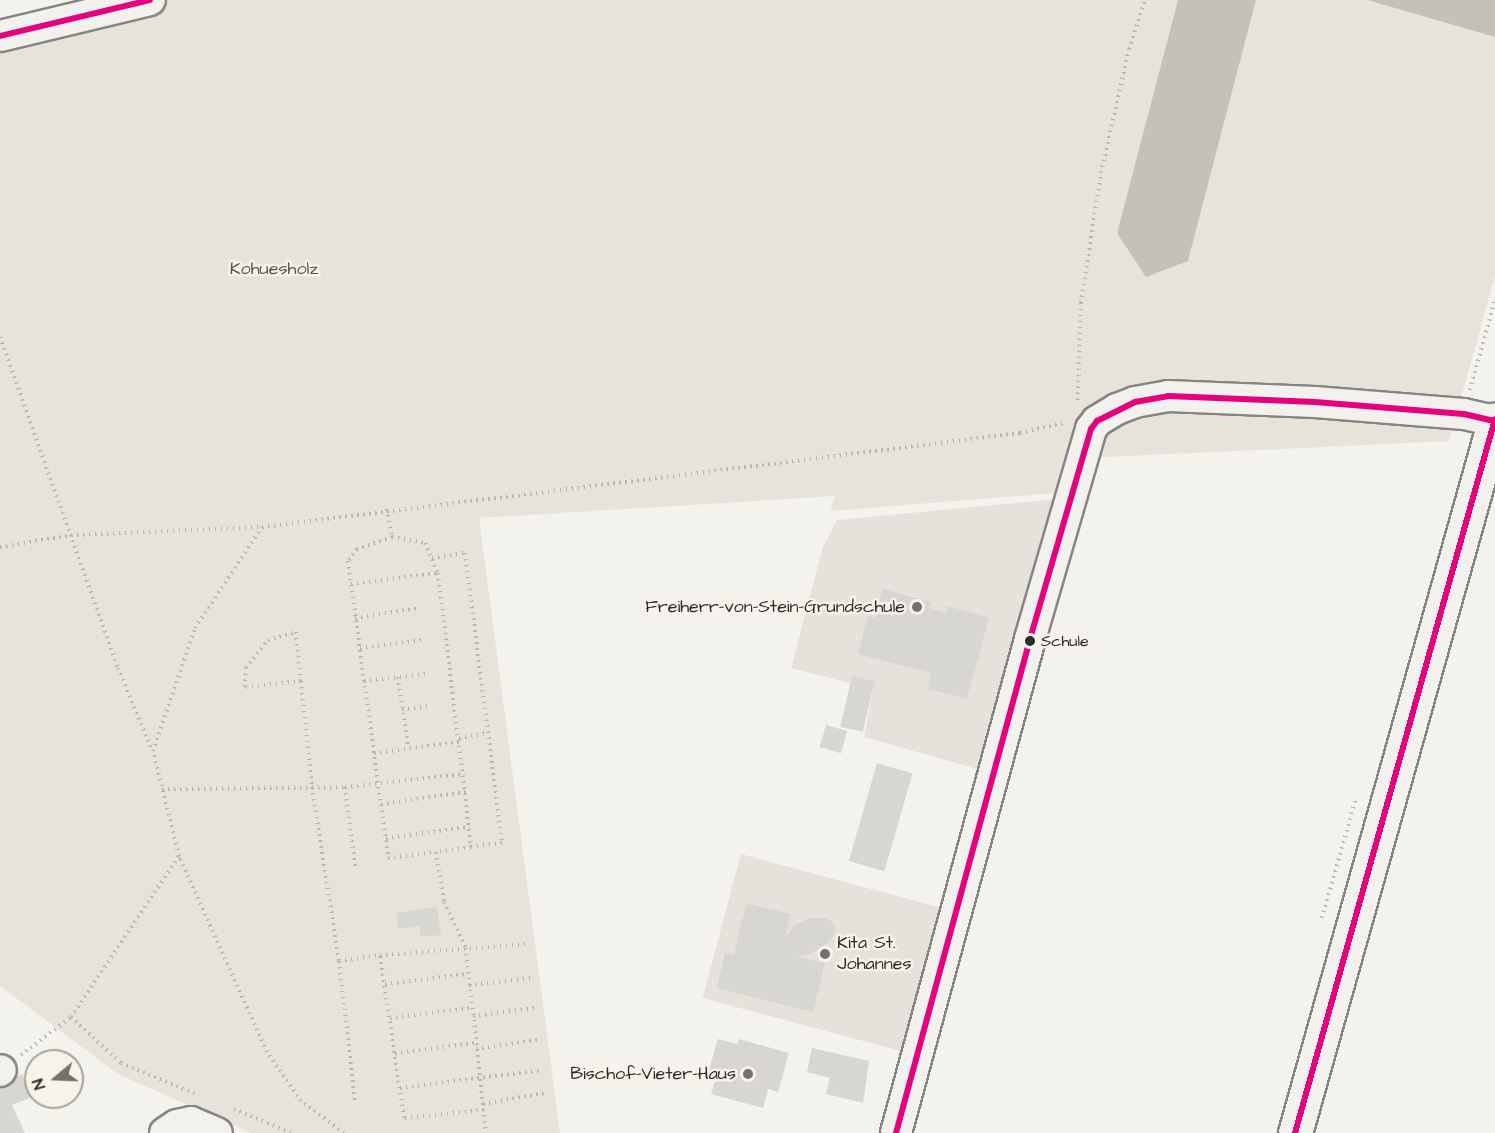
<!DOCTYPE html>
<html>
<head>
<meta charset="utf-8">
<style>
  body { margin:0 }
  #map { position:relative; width:1495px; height:1133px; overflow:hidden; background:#f4f2ec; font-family:"Architects Daughter",sans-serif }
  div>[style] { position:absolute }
  .built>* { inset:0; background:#e5e2db; transform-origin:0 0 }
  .green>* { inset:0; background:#e6e3da }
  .water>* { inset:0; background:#c4c1ba }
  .building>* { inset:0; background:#d7d6d2; transform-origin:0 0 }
  .path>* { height:4px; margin-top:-2px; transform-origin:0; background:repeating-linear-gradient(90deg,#b8b7b5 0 1.5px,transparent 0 6px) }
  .roads { filter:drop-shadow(2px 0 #858582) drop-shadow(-2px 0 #858582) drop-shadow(0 2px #858582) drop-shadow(0 -2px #858582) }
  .minor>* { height:30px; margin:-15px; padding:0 15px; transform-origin:15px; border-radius:15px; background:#f2f1ed }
  .tertiary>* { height:33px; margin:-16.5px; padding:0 16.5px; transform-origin:16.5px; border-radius:16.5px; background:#f2f1ed }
  .bus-1>* { height:6px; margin:-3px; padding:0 3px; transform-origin:3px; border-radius:3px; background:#e5007d }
  .dots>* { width:16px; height:16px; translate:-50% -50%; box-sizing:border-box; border:3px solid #f7f3e8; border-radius:50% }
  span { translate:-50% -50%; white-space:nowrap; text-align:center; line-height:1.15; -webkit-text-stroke:5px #f7f3e8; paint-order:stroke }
  .bus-label { font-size:16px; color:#2b2b2b }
  .left { translate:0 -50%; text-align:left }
  .park-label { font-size:18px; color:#575653 }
  .poi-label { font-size:18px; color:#2b2b2b }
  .right { translate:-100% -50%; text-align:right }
  .north { position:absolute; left:24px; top:1049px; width:60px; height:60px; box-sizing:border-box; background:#f7f3e8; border:2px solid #a5a39c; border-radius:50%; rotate:251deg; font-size:16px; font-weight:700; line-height:24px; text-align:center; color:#2b2b2b }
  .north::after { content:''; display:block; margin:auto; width:21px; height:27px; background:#71716f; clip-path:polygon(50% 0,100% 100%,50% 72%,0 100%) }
</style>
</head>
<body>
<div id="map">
  <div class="built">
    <div style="clip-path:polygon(1057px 499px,984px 771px,864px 737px,873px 689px,791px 668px,823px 547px,837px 520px)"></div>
    <div style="left:741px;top:854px;width:213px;height:149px;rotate:15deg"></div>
  </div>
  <div class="green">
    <div style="clip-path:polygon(96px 0,1178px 0,1117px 233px,1188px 261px,1256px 0,1367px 0,1495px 37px,1495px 276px,1449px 441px,1065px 459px,1057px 493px,830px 511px,835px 496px,479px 518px,560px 1133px,251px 1133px,118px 1074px,0 986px,0 28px)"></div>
  </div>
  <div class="water">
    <div style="clip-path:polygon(1178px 0,1256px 0,1188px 261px,1146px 277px,1117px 233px)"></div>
    <div style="clip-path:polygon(1367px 0,1495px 0,1495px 37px)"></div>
  </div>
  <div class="building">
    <div style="clip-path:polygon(883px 589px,931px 602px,930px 608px,946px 613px,947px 606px,989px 618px,967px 699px,928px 689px,931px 673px,858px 654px,868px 616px,875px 618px)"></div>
    <div style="left:852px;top:676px;width:23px;height:52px;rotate:13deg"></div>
    <div style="left:826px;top:725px;width:22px;height:23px;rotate:16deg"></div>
    <div style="left:877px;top:763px;width:37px;height:102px;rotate:16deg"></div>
    <div style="clip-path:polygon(746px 903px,791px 914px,785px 937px,794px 926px,809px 918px,828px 918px,834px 924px,835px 930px,832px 939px,824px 946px,810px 954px,795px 957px,825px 963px,813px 1012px,717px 988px,725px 953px,734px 955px)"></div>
    <div style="clip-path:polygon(437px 907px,441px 935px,421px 937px,419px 926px,398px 929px,396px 913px)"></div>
    <div style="clip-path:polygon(718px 1039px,737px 1044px,739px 1039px,789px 1053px,778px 1092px,768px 1089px,763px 1108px,711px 1094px,717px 1075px,708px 1073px)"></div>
    <div style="clip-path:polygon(812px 1048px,869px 1061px,863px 1103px,826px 1094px,830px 1078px,807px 1072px)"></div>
    <div style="clip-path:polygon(22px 1074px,32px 1097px,12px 1105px,25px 1133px,0 1133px,0 1084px)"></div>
  </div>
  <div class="path">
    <div style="left:0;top:337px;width:351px;rotate:70.4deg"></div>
    <div style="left:118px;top:668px;width:89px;rotate:67.5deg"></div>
    <div style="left:1470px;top:390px;width:93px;rotate:-74.5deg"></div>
    <div style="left:1078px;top:400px;width:97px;rotate:-88.2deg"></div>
    <div style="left:1081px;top:303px;width:132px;rotate:-81.3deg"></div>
    <div style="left:1101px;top:173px;width:127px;rotate:-77.3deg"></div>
    <div style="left:1129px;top:49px;width:52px;rotate:-71.9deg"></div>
    <div style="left:387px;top:509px;width:28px;rotate:80deg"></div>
    <div style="left:392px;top:537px;width:34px;rotate:10deg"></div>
    <div style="left:425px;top:543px;width:33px;rotate:67deg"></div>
    <div style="left:438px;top:573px;width:276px;rotate:83.1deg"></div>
    <div style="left:471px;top:847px;width:35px;rotate:172deg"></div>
    <div style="left:436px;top:852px;width:51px;rotate:80.9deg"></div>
    <div style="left:444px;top:902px;width:51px;rotate:64.4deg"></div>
    <div style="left:466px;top:948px;width:186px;rotate:83.8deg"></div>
    <div style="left:392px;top:537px;width:37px;rotate:161deg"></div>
    <div style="left:357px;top:549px;width:15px;rotate:127deg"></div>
    <div style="left:348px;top:561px;width:300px;rotate:82.3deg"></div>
    <div style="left:388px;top:858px;width:48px;rotate:-7.1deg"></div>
    <div style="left:0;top:547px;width:72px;rotate:-9.6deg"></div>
    <div style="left:71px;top:535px;width:191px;rotate:-2.4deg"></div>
    <div style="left:432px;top:558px;width:33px;rotate:-9deg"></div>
    <div style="left:465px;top:553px;width:292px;rotate:82.7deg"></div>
    <div style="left:502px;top:843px;width:31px;rotate:173deg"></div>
    <div style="left:351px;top:584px;width:88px;rotate:-7.2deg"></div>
    <div style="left:355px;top:618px;width:66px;rotate:-8.7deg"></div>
    <div style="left:360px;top:648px;width:64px;rotate:-7.1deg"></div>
    <div style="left:398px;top:677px;width:72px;rotate:82deg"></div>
    <div style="left:301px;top:681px;width:56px;rotate:173.9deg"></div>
    <div style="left:245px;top:687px;width:19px;rotate:-87deg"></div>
    <div style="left:246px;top:668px;width:36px;rotate:-52deg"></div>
    <div style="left:268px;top:640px;width:29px;rotate:-16deg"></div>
    <div style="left:296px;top:632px;width:49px;rotate:84.2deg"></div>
    <div style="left:301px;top:681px;width:107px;rotate:84.1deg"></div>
    <div style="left:312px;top:787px;width:176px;rotate:81.2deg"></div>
    <div style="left:339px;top:961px;width:41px;rotate:-8.3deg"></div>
    <div style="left:364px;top:681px;width:63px;rotate:-6.3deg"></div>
    <div style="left:402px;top:709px;width:28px;rotate:-6deg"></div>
    <div style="left:459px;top:738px;width:29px;rotate:-10deg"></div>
    <div style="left:374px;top:753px;width:86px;rotate:-7.4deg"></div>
    <div style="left:345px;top:787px;width:80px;rotate:82.8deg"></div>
    <div style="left:162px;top:789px;width:183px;rotate:-0.6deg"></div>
    <div style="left:345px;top:787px;width:120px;rotate:-6.2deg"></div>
    <div style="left:381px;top:804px;width:86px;rotate:-8deg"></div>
    <div style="left:386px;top:838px;width:84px;rotate:-7.5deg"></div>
    <div style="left:1322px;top:918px;width:125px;rotate:-74.2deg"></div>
    <div style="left:339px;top:961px;width:142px;rotate:83.5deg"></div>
    <div style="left:385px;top:984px;width:84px;rotate:-6.9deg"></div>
    <div style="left:469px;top:985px;width:62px;rotate:-6.4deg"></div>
    <div style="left:473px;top:1016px;width:62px;rotate:-7.5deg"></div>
    <div style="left:71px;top:1017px;width:68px;rotate:42.6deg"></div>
    <div style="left:121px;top:1063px;width:81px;rotate:22.5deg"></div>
    <div style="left:390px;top:1018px;width:83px;rotate:-7deg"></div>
    <div style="left:476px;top:1049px;width:62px;rotate:-8.4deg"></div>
    <div style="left:395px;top:1053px;width:82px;rotate:-7deg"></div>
    <div style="left:21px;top:1055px;width:63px;rotate:-37.2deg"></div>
    <div style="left:71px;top:1017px;width:194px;rotate:-56.1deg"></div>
    <div style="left:400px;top:1088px;width:144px;rotate:-7.2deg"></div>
    <div style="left:483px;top:1104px;width:62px;rotate:-10.2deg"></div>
    <div style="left:234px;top:1109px;width:62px;rotate:22.8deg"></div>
    <div style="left:484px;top:1110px;width:80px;rotate:174.3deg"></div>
    <div style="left:404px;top:1118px;width:165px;rotate:-98.4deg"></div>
    <div style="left:380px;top:955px;width:149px;rotate:-4.2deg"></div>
    <div style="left:344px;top:1133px;width:54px;rotate:-143.3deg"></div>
    <div style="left:301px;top:1101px;width:60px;rotate:-124.8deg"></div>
    <div style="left:267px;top:1052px;width:215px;rotate:-114.2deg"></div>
    <div style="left:179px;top:856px;width:108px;rotate:-103.9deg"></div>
    <div style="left:153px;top:751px;width:130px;rotate:-71.1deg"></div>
    <div style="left:195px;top:628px;width:121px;rotate:-56.4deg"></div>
    <div style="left:262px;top:527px;width:764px;rotate:-7.07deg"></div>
    <div style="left:1020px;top:433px;width:44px;rotate:-13.1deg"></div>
  </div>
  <div class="roads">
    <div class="minor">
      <div style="left:0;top:36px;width:154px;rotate:-13.5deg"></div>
      <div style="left:0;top:1071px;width:1px;rotate:-45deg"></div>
      <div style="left:165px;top:1133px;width:14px;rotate:-34deg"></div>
      <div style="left:177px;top:1125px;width:14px;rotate:-12deg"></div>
      <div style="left:191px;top:1122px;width:28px;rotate:23deg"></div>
      <div style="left:896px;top:1133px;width:512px;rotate:-74.82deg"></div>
      <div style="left:1030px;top:639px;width:219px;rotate:-73.8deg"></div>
      <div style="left:1091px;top:429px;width:10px;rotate:-53deg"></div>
      <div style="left:1097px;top:421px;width:23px;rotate:-31deg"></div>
      <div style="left:1117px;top:409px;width:19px;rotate:-21deg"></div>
      <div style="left:1135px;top:402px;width:34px;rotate:-10deg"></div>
      <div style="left:1168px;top:396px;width:147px;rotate:2.3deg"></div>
      <div style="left:1315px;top:402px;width:149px;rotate:4.6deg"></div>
      <div style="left:1464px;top:414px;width:31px;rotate:13deg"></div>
    </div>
    <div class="tertiary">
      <div style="left:1295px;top:1133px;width:741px;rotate:-74.35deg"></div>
    </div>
  </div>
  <div class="bus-1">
    <div style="left:0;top:36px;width:154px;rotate:-13.5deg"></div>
    <div style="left:896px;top:1133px;width:512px;rotate:-74.82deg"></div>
    <div style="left:1030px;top:639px;width:219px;rotate:-73.8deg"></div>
    <div style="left:1091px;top:429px;width:10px;rotate:-53deg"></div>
    <div style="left:1097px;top:421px;width:42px;rotate:-26.6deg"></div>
    <div style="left:1135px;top:402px;width:34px;rotate:-10deg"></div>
    <div style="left:1168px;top:396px;width:147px;rotate:2.3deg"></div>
    <div style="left:1315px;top:402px;width:149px;rotate:4.6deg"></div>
    <div style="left:1464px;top:414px;width:31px;rotate:13deg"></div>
    <div style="left:1295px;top:1133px;width:741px;rotate:-74.35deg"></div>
  </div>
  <div class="dots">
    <div style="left:917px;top:607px;background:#71716f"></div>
    <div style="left:1030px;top:641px;background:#2b2b2b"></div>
    <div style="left:825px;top:954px;background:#71716f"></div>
    <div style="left:748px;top:1074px;background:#71716f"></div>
  </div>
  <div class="bus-label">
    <span class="left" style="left:1041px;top:641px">Schule</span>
  </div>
  <div class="park-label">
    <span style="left:274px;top:269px">Kohuesholz</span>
  </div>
  <div class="poi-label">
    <span class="right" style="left:905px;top:607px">Freiherr-von-Stein-Grundschule</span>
    <span class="left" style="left:837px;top:954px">Kita St.<br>Johannes</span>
    <span class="right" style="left:736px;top:1074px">Bischof-Vieter-Haus</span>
  </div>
  <div class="north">N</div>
</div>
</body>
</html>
